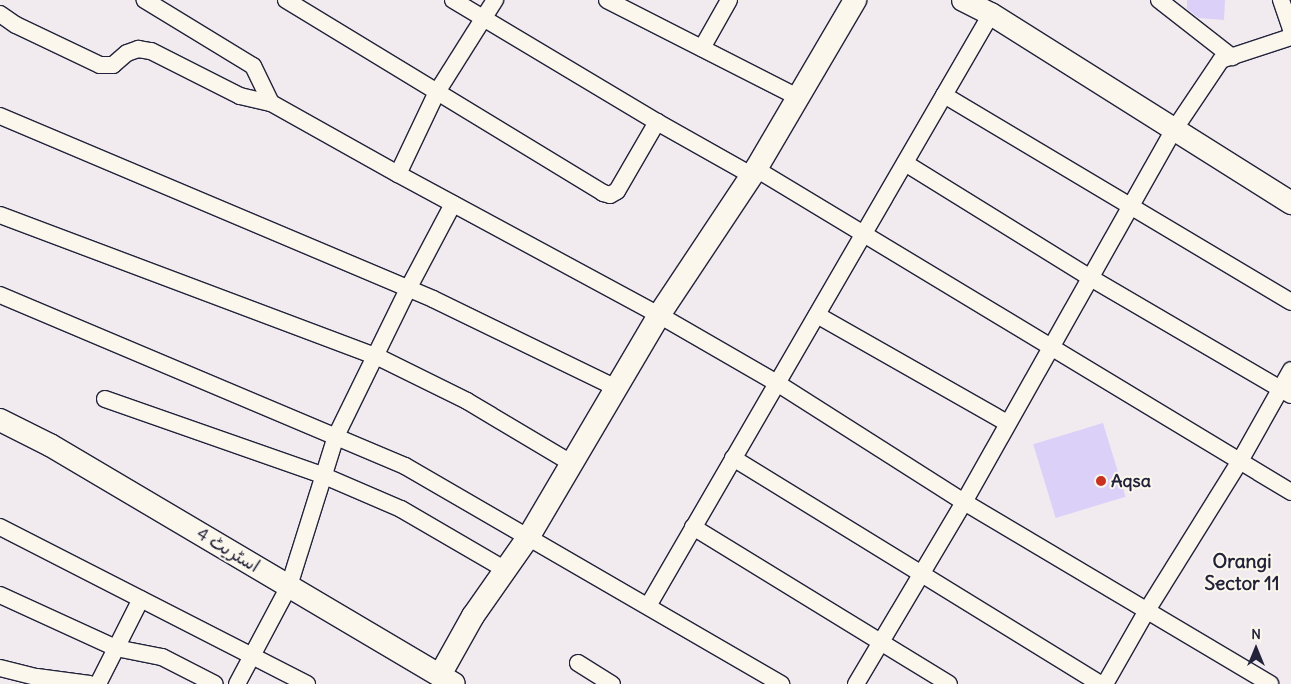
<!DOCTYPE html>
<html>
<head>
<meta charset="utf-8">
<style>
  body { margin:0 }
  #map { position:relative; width:1291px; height:684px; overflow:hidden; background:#f1ebf0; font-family:Delius,"Playpen Sans Arabic",sans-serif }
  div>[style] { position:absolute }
  .building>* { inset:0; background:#dbd0f8; transform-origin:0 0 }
  .roads { filter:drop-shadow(1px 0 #22223b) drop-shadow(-1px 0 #22223b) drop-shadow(0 1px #22223b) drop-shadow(0 -1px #22223b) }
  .street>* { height:16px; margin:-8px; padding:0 8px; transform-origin:8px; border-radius:8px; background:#fbf7ec }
  .secondary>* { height:22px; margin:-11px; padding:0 11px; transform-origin:11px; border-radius:11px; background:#fbf7ec }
  .dots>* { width:14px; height:14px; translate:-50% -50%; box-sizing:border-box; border:2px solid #fbf7ec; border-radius:50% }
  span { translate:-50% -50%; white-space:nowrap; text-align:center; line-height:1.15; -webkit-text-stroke:4px #fbf7ec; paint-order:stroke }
  .poi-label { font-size:18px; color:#22223b; font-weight:700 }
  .left { translate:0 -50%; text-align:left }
  .street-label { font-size:18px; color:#22223b }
  .neighbourhood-label { font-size:19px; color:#22223b; font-weight:700 }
  .north { position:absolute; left:1231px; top:624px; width:50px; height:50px; -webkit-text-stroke:4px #fbf7ec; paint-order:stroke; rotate:0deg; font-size:14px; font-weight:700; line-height:20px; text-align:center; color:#22223b }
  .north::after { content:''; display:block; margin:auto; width:18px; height:22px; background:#22223b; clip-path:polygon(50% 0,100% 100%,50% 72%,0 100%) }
</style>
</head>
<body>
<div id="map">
  <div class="building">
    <div style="clip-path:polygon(1187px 0,1225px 0,1224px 20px,1199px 18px,1187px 9px)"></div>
    <div style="left:1103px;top:423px;width:77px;height:73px;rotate:73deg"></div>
  </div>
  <div class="roads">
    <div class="street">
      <div style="left:286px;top:0;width:371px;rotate:31.3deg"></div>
      <div style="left:603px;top:193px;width:7px;rotate:16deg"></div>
      <div style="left:610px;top:195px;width:8px;rotate:-30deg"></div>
      <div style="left:617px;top:191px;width:80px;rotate:-59.9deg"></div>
      <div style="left:453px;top:0;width:238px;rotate:30.9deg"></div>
      <div style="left:657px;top:122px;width:108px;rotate:29.4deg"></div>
      <div style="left:607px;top:0;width:213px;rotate:27deg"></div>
      <div style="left:1159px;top:0;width:93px;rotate:38deg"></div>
      <div style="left:1281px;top:0;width:31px;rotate:71deg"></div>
      <div style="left:0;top:14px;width:19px;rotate:35deg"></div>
      <div style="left:16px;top:25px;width:93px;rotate:25.5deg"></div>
      <div style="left:100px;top:65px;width:13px"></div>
      <div style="left:113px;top:65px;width:18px;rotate:-41deg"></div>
      <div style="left:127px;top:53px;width:12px;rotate:-20deg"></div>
      <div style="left:138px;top:49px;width:13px;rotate:9deg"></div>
      <div style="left:151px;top:51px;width:100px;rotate:26.8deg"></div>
      <div style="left:240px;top:96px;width:32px;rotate:13deg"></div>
      <div style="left:271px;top:103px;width:41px;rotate:-115.9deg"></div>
      <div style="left:253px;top:66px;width:127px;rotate:-148.6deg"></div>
      <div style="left:702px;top:48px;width:55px;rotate:-60.6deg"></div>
      <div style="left:944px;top:95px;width:404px;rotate:30.8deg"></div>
      <div style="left:271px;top:103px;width:145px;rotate:29.2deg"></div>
      <div style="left:398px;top:174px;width:297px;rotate:28.4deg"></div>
      <div style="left:659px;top:315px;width:136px;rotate:30deg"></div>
      <div style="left:777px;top:383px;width:222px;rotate:32.5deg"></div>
      <div style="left:964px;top:502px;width:356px;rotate:30.7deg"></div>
      <div style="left:0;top:116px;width:470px;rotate:22.9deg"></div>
      <div style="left:433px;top:299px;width:203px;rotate:25.9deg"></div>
      <div style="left:905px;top:163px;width:216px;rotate:31.8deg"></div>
      <div style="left:1089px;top:277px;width:234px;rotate:30.3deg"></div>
      <div style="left:756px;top:169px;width:625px;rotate:31.12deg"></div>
      <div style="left:398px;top:174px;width:91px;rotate:-64.6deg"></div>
      <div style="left:437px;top:92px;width:109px;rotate:-57.8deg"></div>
      <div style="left:0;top:215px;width:402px;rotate:20.6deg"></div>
      <div style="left:376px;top:356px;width:102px;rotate:26.3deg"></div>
      <div style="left:467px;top:401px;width:121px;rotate:30.8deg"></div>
      <div style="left:0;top:295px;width:440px;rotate:22.9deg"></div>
      <div style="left:405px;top:466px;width:435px;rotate:30.1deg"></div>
      <div style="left:817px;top:315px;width:219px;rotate:29.6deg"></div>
      <div style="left:105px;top:399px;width:230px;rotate:19.3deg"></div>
      <div style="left:322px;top:475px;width:86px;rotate:23.3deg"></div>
      <div style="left:401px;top:509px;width:121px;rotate:30.2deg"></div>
      <div style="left:733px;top:458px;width:431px;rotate:31.6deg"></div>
      <div style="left:0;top:527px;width:345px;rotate:27.1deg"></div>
      <div style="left:693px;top:527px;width:300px;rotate:31.5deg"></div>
      <div style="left:0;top:595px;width:128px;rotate:24.6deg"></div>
      <div style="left:116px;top:648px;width:47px;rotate:11.1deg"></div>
      <div style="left:162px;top:657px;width:59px;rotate:27deg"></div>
      <div style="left:648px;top:606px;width:684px;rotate:-59.91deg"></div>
      <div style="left:578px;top:663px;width:40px;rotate:32deg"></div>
      <div style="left:0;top:668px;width:38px;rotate:14deg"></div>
      <div style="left:37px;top:677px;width:53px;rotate:7.5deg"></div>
      <div style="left:98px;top:684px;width:95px;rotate:-63.2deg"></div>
      <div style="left:237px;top:684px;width:111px;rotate:-62deg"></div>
      <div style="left:289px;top:586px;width:157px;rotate:-72.6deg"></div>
      <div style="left:336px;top:436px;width:164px;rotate:-63.9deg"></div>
      <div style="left:408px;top:289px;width:96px;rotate:-62.1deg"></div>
      <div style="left:856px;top:684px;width:212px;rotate:-59.3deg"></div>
      <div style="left:964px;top:502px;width:427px;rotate:-60.6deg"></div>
      <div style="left:1174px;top:130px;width:84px;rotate:-56.1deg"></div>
      <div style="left:1221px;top:60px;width:74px;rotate:-18.2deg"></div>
      <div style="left:1105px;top:684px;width:83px;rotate:-60.3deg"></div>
      <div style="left:1146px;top:612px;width:178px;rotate:-58.1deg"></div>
      <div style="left:1240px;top:461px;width:104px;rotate:-60.7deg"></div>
    </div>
    <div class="secondary">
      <div style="left:963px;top:0;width:31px;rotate:27deg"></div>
      <div style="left:991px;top:14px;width:355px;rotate:32.2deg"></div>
      <div style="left:0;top:420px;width:56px;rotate:26.6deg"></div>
      <div style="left:50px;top:445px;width:469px;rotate:30.6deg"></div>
      <div style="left:440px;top:675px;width:68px;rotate:-60.8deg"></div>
      <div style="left:473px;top:616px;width:98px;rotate:-55deg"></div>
      <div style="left:529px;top:536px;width:256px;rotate:-59.5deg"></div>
      <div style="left:659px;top:315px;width:175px;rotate:-56.4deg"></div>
      <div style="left:756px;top:169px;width:196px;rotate:-59.6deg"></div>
    </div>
  </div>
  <div class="dots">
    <div style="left:1101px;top:481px;background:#c8321e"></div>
  </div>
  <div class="poi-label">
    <span class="left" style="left:1111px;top:481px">Aqsa</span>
  </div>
  <div class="street-label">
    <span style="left:228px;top:550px;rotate:31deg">اسٹریٹ 4</span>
  </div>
  <div class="neighbourhood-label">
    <span style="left:1242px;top:573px">Orangi<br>Sector 11</span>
  </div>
  <div class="north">N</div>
</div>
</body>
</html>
